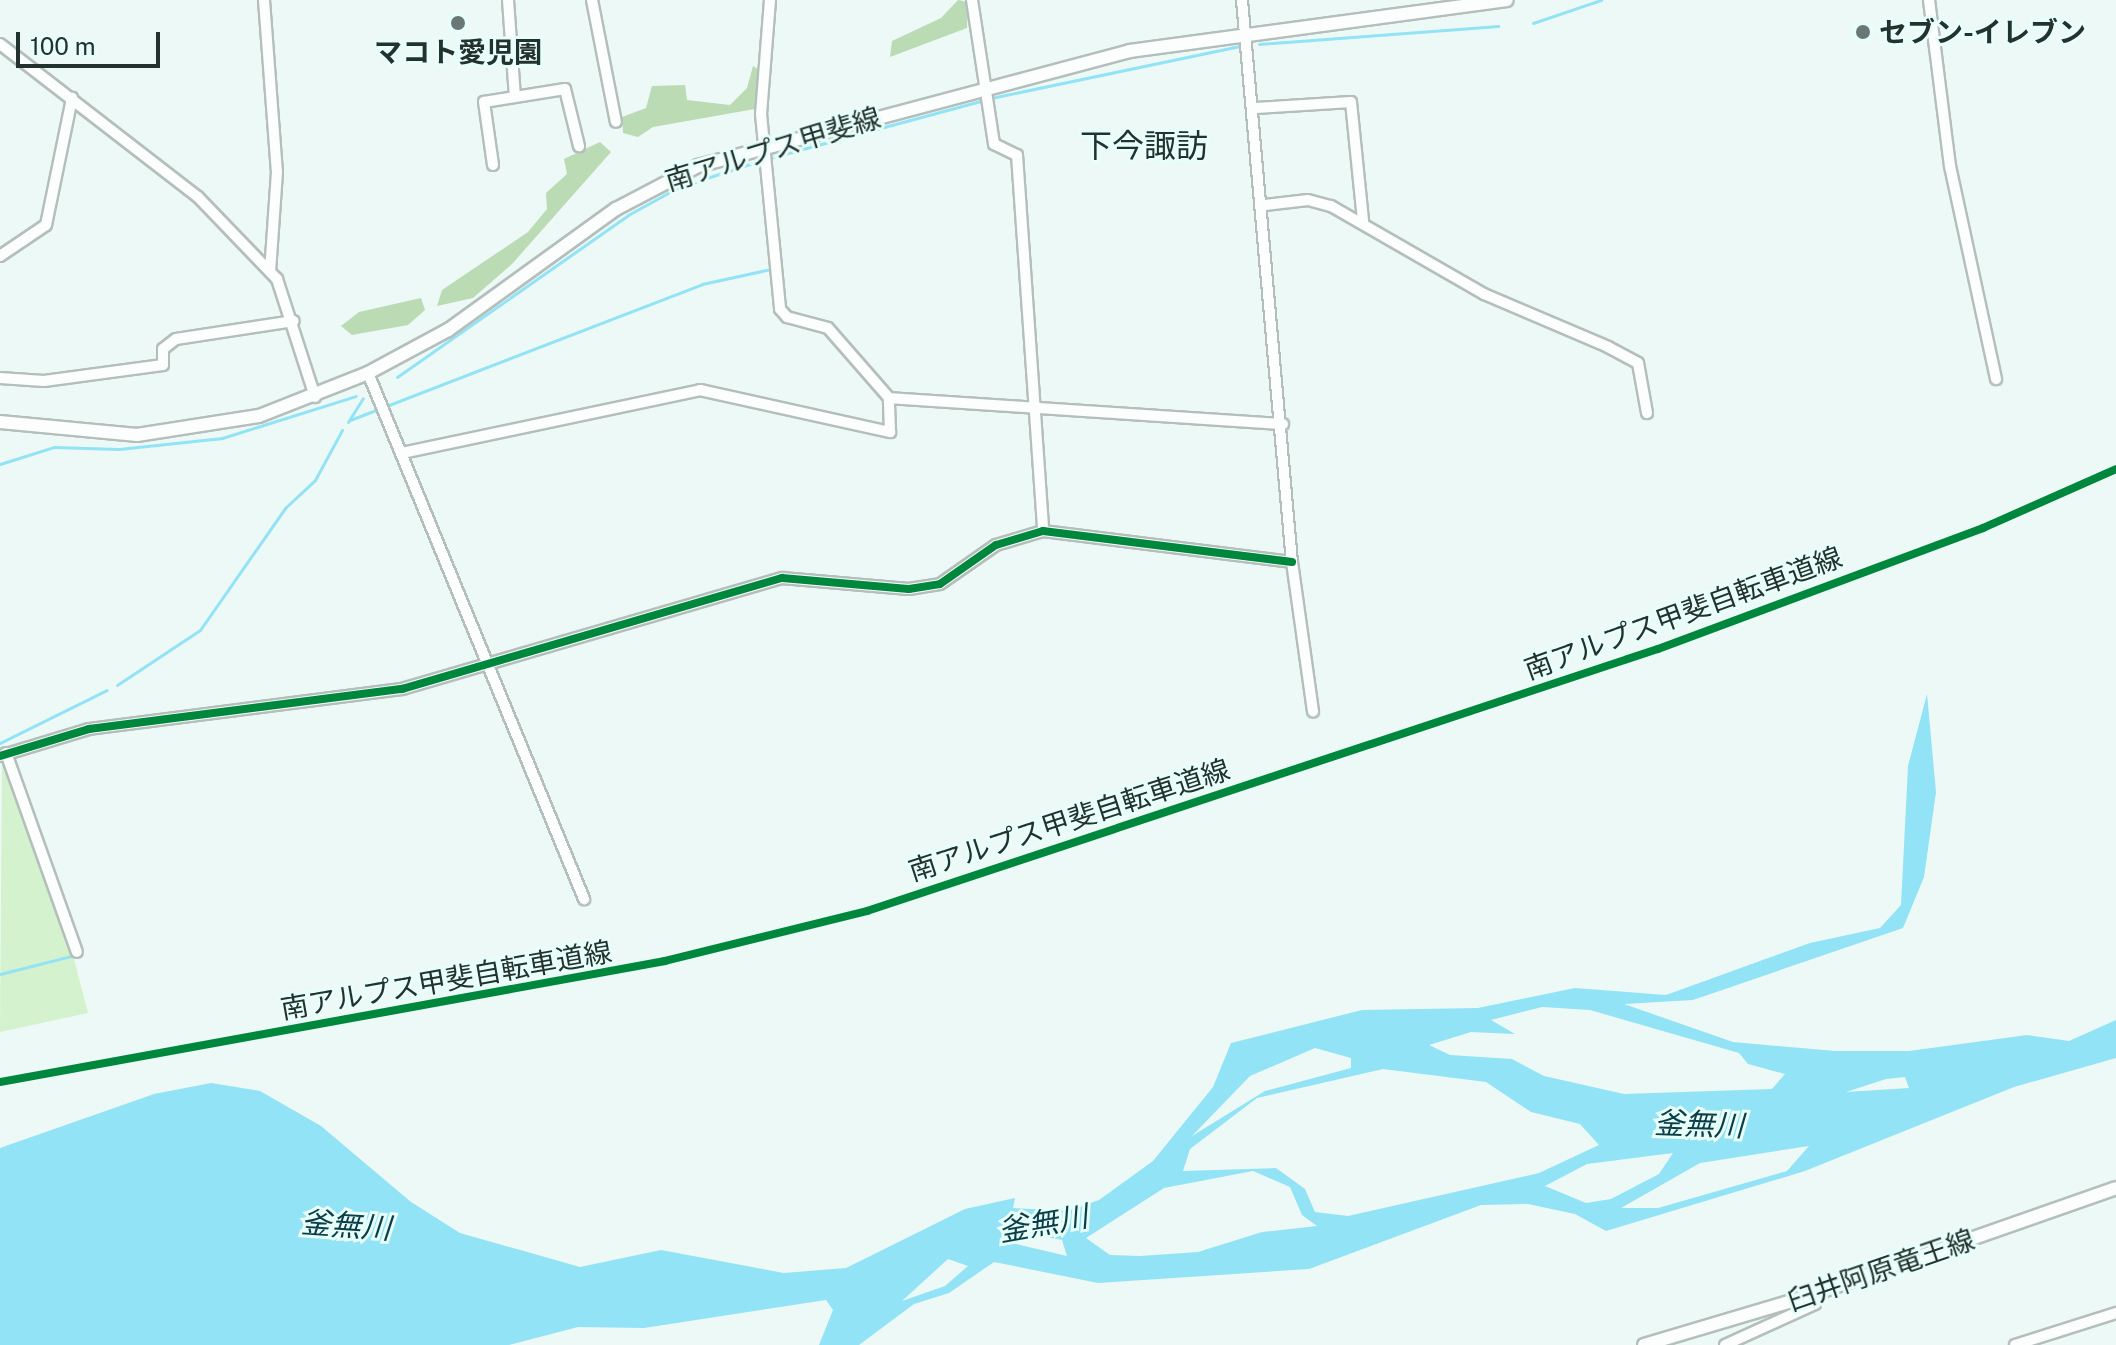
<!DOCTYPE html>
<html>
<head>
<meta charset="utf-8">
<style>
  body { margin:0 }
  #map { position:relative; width:2116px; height:1345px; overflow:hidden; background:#edf9f6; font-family:"Public Sans","Noto Sans JP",sans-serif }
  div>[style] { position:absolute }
  .green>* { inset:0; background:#d3f2cd }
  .forest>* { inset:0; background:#badbb3 }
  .water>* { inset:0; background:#92e3f6 }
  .stream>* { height:3px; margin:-1.5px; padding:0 1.5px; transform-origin:1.5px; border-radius:1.5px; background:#92e3f6 }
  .roads { filter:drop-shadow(2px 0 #b4bfbc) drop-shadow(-2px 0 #b4bfbc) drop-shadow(0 2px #b4bfbc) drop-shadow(0 -2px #b4bfbc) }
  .minor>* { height:10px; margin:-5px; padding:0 5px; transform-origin:5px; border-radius:5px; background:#fcfefe }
  .major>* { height:12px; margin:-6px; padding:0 6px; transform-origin:6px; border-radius:6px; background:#fcfefe }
  .cycleway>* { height:8px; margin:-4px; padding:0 4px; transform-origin:4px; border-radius:4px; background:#00873e }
  .dots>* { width:22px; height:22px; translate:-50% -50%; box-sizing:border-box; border:4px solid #e8fef8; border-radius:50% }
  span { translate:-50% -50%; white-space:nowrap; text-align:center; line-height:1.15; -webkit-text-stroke:6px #e8fef8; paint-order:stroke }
  .poi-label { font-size:28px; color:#24322f; font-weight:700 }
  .left { translate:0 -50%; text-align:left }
  .street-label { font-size:28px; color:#24322f }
  .water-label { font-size:30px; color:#0a3e4a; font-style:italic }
  .quarter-label { font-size:32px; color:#24322f }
  .scale { position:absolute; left:16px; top:32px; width:144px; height:36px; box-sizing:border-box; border:4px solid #24322f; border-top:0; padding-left:10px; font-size:24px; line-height:28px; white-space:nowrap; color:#24322f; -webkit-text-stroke:6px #e8fef8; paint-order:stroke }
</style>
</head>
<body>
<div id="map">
  <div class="green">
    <div style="clip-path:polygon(2px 764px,67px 932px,88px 1013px,0 1032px)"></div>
  </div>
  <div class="forest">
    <div style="clip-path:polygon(958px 0,968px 2px,967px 28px,890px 57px,892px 41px,941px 18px)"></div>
    <div style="clip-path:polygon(753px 66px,762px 72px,755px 109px,653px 127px,638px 137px,623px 133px,622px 117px,646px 108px,652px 86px,685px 85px,687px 100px,730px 105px,747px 88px)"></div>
    <div style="clip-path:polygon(600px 142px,611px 152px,512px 264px,473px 298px,437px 306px,442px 290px,528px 232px,547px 209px,546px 193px,567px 174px,564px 159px)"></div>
    <div style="clip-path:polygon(421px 298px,425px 310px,408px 325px,352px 335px,341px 326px,359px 312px)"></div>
  </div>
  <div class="water">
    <div style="clip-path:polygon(evenodd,1927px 694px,1936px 792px,1924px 877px,1903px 928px,1693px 1000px,1624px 1004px,1733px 1042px,1835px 1051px,1909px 1051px,2027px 1035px,2069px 1041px,2116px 1020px,2116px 1058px,2014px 1087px,1805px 1171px,1606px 1231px,1575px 1214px,1528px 1204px,1481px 1205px,1309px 1269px,1098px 1283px,994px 1262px,949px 1293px,914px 1304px,859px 1345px,819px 1345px,833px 1310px,826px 1300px,644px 1328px,578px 1327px,509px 1345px,0 1345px,0 1148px,154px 1094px,211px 1083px,260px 1091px,321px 1126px,411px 1202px,460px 1233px,580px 1267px,661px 1250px,784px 1273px,846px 1268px,965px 1209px,1015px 1198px,1013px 1208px,1068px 1211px,1099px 1200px,1153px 1161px,1213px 1087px,1231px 1043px,1362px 1010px,1478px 1008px,1575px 988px,1666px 995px,1810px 943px,1880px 928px,1901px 905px,1908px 766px,1927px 694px,1542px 1007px,1590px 1010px,1739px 1053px,1748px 1064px,1785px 1074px,1772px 1089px,1624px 1094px,1544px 1076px,1512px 1059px,1450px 1055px,1429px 1045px,1471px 1032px,1515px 1034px,1491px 1020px,1542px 1007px,1927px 694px,1315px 1048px,1351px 1058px,1351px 1068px,1265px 1091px,1192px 1136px,1250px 1076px,1315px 1048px,1927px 694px,1383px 1069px,1486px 1082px,1531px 1112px,1580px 1124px,1599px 1145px,1539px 1173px,1348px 1216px,1315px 1212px,1305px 1189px,1276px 1168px,1183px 1171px,1190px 1149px,1257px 1098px,1383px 1069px,1927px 694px,1905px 1077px,1909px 1088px,1846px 1092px,1886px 1079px,1905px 1077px,1927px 694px,1809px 1146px,1787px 1171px,1658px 1208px,1621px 1208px,1700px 1163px,1809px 1146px,1927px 694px,1673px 1153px,1659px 1174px,1611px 1199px,1586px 1203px,1545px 1186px,1587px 1164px,1673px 1153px,1927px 694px,1253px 1171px,1290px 1187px,1302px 1215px,1317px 1226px,1262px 1232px,1198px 1252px,1140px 1256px,1110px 1255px,1086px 1238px,1164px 1188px,1253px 1171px,1927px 694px,1042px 1236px,1062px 1240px,1067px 1256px,1008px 1242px,1042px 1236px,1927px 694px,948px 1259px,968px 1266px,945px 1286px,902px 1301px,948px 1259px)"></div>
  </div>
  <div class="stream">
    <div style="left:1533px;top:23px;width:72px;rotate:-18.7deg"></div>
    <div style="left:1259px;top:44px;width:240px;rotate:-4.3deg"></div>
    <div style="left:991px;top:98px;width:253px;rotate:-11.8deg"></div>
    <div style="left:773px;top:157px;width:214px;rotate:-15.1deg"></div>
    <div style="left:397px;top:377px;width:282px;rotate:-35deg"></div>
    <div style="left:628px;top:215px;width:58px;rotate:-28.8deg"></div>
    <div style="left:679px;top:187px;width:81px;rotate:-18deg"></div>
    <div style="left:350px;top:420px;width:377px;rotate:-21.1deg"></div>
    <div style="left:702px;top:284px;width:71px;rotate:-12.3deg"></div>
    <div style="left:348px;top:422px;width:28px;rotate:-58deg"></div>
    <div style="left:0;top:464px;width:57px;rotate:-17.5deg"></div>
    <div style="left:54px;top:447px;width:65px;rotate:1.8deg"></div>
    <div style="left:119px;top:449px;width:104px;rotate:-6.1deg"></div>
    <div style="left:222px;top:438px;width:140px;rotate:-17.4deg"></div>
    <div style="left:117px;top:685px;width:100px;rotate:-33.5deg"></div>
    <div style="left:200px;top:630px;width:149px;rotate:-55.1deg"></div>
    <div style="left:285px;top:508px;width:41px;rotate:-43deg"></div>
    <div style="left:315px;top:480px;width:57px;rotate:-61.6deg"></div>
    <div style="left:0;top:743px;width:119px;rotate:-26.4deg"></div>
    <div style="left:0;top:974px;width:73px;rotate:-14.2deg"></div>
  </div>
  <div class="roads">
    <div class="minor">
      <div style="left:264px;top:0;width:172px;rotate:85.7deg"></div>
      <div style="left:277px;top:172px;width:99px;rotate:94deg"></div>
      <div style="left:508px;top:0;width:97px;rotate:85.9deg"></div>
      <div style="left:592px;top:0;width:124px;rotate:78.9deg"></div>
      <div style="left:770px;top:0;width:114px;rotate:94.5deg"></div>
      <div style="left:761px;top:114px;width:196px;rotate:84.4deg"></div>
      <div style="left:780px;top:309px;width:11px;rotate:49deg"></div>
      <div style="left:787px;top:317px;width:42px;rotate:15deg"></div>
      <div style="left:828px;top:328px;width:93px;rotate:48.9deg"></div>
      <div style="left:889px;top:398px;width:395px;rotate:3.8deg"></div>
      <div style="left:972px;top:0;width:146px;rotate:81.3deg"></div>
      <div style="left:994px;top:144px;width:25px;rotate:26deg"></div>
      <div style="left:1017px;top:155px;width:377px;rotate:86deg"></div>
      <div style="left:1242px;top:0;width:564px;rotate:84.92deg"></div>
      <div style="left:1292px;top:562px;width:151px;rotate:82deg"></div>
      <div style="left:1929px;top:0;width:167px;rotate:82.8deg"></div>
      <div style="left:1950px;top:166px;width:218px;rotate:77.8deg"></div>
      <div style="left:0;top:44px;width:250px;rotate:37.7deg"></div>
      <div style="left:198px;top:197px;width:114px;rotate:46.1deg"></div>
      <div style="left:277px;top:279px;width:124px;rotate:72.1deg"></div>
      <div style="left:1256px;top:108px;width:95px;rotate:-3.6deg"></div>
      <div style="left:1351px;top:102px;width:120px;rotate:84.2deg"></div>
      <div style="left:493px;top:165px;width:64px;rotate:-98.1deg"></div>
      <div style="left:484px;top:102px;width:82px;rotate:-9.1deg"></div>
      <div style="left:565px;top:89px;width:59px;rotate:76.2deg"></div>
      <div style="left:1265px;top:205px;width:43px;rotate:-6.6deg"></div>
      <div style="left:1308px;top:200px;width:24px;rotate:15deg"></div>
      <div style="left:1331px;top:206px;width:177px;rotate:29.9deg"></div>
      <div style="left:1484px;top:294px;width:135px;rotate:23.1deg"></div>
      <div style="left:1608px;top:347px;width:34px;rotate:28deg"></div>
      <div style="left:1638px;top:363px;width:51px;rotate:79.8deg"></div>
      <div style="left:0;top:256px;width:55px;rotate:-34deg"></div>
      <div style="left:46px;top:225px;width:130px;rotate:-78.4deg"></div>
      <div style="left:368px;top:373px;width:569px;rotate:67.67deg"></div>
      <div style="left:0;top:378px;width:44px;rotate:3.9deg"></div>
      <div style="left:44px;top:381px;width:120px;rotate:-7.7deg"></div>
      <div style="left:163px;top:365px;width:16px;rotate:-90deg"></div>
      <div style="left:163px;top:349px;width:16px;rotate:-38deg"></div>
      <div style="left:176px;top:339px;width:119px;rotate:-8.7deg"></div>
      <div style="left:402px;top:453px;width:305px;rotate:-11.9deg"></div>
      <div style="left:700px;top:390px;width:195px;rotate:12.5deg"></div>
      <div style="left:890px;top:432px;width:34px;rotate:-92deg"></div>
      <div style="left:6px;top:753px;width:211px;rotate:70.4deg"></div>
      <div style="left:0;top:756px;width:93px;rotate:-16.9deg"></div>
      <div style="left:89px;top:729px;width:316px;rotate:-7.3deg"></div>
      <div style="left:402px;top:689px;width:396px;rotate:-16.3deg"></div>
      <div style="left:782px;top:578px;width:127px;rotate:5deg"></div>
      <div style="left:909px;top:589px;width:31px;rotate:-9deg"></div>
      <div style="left:940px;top:584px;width:68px;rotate:-34.9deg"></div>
      <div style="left:996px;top:545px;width:49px;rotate:-16.6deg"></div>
      <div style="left:1043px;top:531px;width:251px;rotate:7.1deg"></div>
      <div style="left:1725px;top:1345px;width:99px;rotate:-24.5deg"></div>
      <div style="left:1815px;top:1304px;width:11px;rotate:-75deg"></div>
      <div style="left:2015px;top:1345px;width:106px;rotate:-17.6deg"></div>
    </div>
    <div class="major">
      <div style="left:0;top:422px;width:138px;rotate:5.4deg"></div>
      <div style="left:137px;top:435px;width:123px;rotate:-8.9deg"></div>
      <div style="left:259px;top:416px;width:117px;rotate:-21.5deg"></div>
      <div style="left:368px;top:373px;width:91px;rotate:-28.3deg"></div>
      <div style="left:448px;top:330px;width:207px;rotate:-35.8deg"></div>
      <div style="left:616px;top:209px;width:93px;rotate:-27.7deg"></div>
      <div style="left:698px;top:166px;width:447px;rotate:-14.9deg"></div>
      <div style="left:1130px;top:51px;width:380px;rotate:-7.7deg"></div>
      <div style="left:1644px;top:1345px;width:171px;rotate:-16.6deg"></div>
      <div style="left:1808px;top:1296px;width:326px;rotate:-19.3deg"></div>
    </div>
  </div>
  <div class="cycleway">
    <div style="left:0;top:756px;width:93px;rotate:-16.9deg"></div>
    <div style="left:89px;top:729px;width:316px;rotate:-7.3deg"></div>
    <div style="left:402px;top:689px;width:396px;rotate:-16.3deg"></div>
    <div style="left:782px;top:578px;width:127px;rotate:5deg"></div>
    <div style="left:909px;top:589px;width:31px;rotate:-9deg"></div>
    <div style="left:940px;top:584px;width:68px;rotate:-34.9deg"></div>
    <div style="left:996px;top:545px;width:49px;rotate:-16.6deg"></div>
    <div style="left:1043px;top:531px;width:251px;rotate:7.1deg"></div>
    <div style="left:0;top:1082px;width:676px;rotate:-10.31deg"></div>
    <div style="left:665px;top:961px;width:208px;rotate:-13.9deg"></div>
    <div style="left:867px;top:911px;width:833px;rotate:-18.33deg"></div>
    <div style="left:1658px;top:649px;width:347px;rotate:-20.4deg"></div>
    <div style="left:1983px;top:528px;width:145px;rotate:-23.9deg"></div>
  </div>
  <div class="dots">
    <div style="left:458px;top:23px;background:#6a7875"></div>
    <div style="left:1863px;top:32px;background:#6a7875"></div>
  </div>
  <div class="poi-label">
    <span class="left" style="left:1879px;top:32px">セブン-イレブン</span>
    <span style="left:458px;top:52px">マコト愛児園</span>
  </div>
  <div class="street-label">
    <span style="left:773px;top:149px;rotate:-17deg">南アルプス甲斐線</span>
    <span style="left:1683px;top:613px;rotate:-20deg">南アルプス甲斐自転車道線</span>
    <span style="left:1069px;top:820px;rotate:-18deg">南アルプス甲斐自転車道線</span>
    <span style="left:446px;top:980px;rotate:-10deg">南アルプス甲斐自転車道線</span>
    <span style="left:1881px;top:1270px;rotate:-19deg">臼井阿原竜王線</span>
  </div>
  <div class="water-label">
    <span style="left:1699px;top:1124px;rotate:2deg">釜無川</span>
    <span style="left:1043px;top:1223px;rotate:-10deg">釜無川</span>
    <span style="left:346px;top:1225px;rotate:4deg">釜無川</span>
  </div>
  <div class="quarter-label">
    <span style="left:1144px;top:146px">下今諏訪</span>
  </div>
  <div class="scale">100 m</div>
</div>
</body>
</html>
